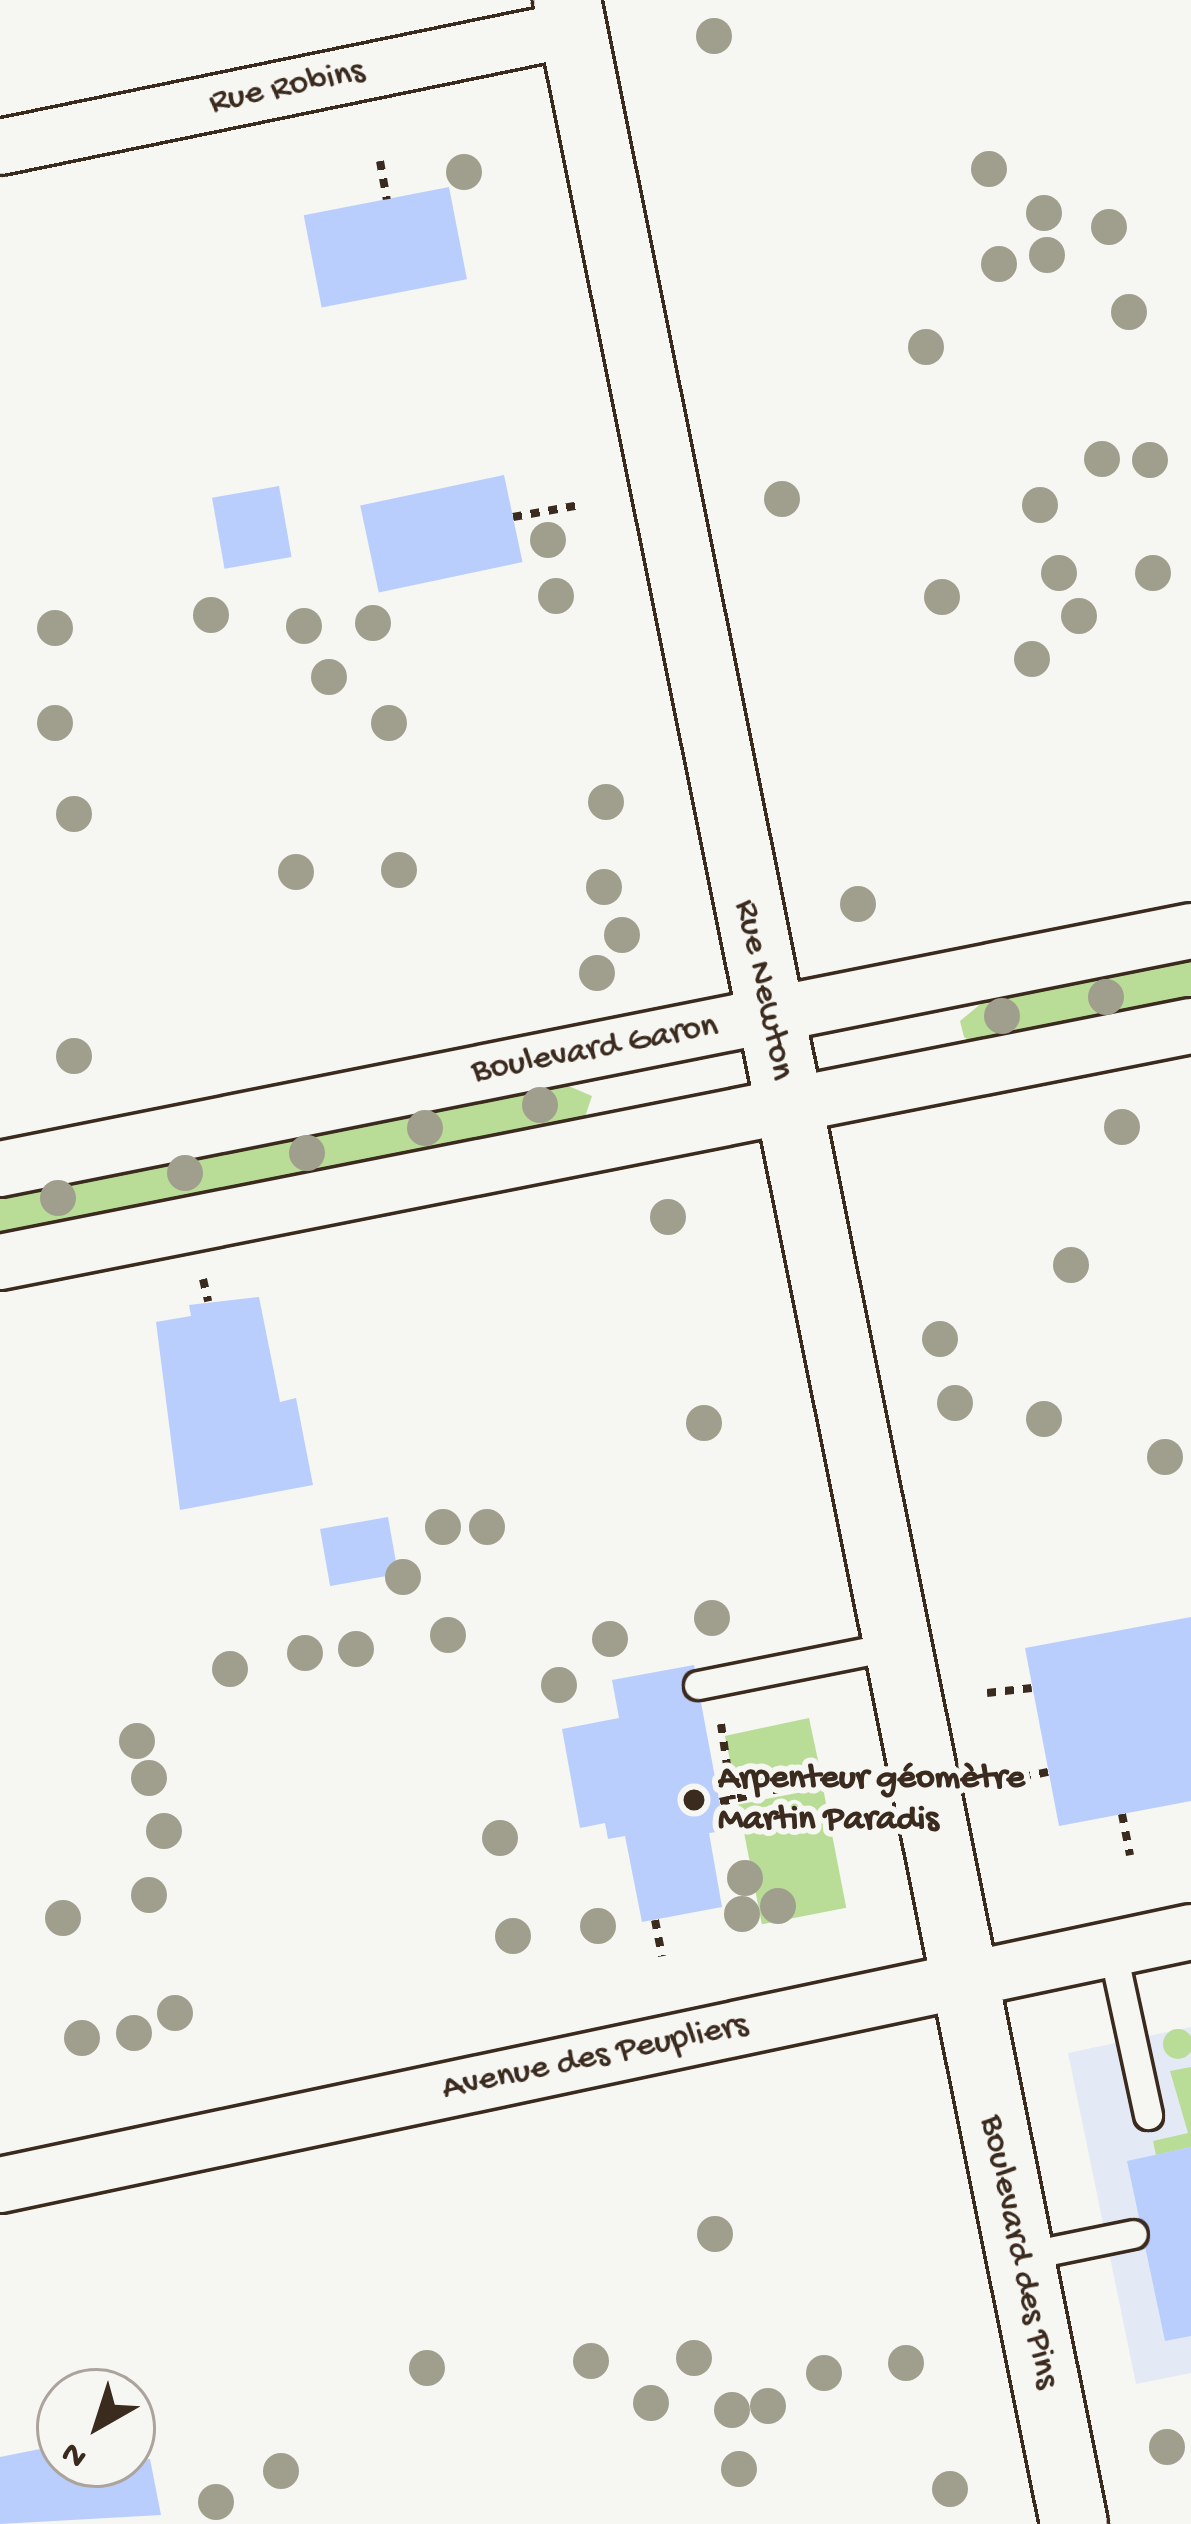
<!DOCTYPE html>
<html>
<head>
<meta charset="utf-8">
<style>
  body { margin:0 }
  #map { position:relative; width:1191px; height:2524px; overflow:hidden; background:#f6f6f2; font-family:"Gochi Hand",sans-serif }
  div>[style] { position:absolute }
  .built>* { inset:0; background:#e4eaf5 }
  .green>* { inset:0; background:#b9dd97; transform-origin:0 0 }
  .round { border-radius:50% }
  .building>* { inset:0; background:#bacefd; transform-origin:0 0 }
  .path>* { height:8px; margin-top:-4px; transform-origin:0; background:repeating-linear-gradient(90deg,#3b2a1e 0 9px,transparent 0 18px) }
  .roads { filter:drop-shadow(3px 0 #3b2a1e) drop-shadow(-3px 0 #3b2a1e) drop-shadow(0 3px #3b2a1e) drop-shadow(0 -3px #3b2a1e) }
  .service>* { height:27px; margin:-13.5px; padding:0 13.5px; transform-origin:13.5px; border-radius:13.5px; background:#f6f6f2 }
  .minor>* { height:54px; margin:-27px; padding:0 27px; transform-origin:27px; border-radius:27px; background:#f6f6f2 }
  .tertiary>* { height:66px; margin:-33px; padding:0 33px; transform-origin:33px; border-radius:33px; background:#f6f6f2 }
  .trees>* { width:36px; height:36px; margin:-18px; border-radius:50%; background:#a09f8e }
  .dots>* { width:33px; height:33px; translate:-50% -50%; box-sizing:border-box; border:6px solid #f6f6f2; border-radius:50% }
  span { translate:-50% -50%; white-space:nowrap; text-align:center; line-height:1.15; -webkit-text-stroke:12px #f6f6f2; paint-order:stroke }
  .street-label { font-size:36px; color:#3b2a1e }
  .poi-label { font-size:36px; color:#3b2a1e; font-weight:700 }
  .left { translate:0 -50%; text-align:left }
  .north { position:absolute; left:36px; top:2368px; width:120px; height:120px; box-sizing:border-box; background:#f6f6f2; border:3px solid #aba49d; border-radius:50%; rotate:219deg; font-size:33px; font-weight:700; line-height:48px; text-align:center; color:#3b2a1e }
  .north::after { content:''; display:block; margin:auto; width:42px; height:54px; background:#3b2a1e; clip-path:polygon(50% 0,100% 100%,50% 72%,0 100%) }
</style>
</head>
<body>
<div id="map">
  <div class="built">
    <div style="clip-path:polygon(1191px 2027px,1191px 2373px,1136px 2384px,1068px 2053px)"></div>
  </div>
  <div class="green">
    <div style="clip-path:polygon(1191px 961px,1191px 1000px,976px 1044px,964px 1037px,960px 1021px,983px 1002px)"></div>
    <div style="clip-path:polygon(564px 1084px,592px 1096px,584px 1120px,0 1232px,0 1194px)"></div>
    <div style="left:809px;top:1718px;width:55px;height:86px;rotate:78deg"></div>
    <div style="left:823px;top:1788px;width:122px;height:86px;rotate:79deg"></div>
    <div class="round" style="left:1163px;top:2029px;width:30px;height:30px"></div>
    <div style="clip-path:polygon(1191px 2067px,1191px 2147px,1156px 2155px,1153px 2141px,1188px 2133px,1170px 2071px)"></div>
  </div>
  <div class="building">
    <div style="left:449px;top:187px;width:94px;height:148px;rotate:79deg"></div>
    <div style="left:504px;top:475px;width:89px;height:147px;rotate:78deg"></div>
    <div style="left:279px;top:486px;width:72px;height:68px;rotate:80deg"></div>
    <div style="clip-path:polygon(259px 1297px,280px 1402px,296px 1398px,313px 1485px,180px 1510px,156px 1322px,191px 1316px,189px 1305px)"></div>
    <div style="left:388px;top:1517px;width:58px;height:69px;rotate:80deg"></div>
    <div style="clip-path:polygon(1191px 1617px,1191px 1801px,1059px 1826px,1025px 1648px)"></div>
    <div style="clip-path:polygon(694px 1665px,725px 1831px,709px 1833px,722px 1907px,642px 1922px,625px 1836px,608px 1839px,605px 1823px,580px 1828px,562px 1729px,619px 1718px,612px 1680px)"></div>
    <div style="clip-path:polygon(1191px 2147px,1191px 2336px,1165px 2341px,1127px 2161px)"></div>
    <div style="clip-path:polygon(60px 2445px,60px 2464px,150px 2459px,161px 2515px,0 2524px,0 2457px)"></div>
  </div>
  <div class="path">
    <div style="left:380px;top:161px;width:39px;rotate:80deg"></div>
    <div style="left:513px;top:517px;width:68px;rotate:-10.2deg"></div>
    <div style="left:203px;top:1279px;width:23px;rotate:77deg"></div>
    <div style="left:987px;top:1693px;width:45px;rotate:-6.3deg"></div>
    <div style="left:721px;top:1724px;width:76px;rotate:81.7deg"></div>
    <div style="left:1004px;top:1781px;width:45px;rotate:-11.6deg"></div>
    <div style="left:720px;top:1802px;width:110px;rotate:-12.6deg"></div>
    <div style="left:1122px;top:1814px;width:42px;rotate:79deg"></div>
    <div style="left:655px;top:1920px;width:37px;rotate:79deg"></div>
  </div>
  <div class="roads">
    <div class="service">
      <div style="left:698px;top:1685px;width:200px;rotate:-11.3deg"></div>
      <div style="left:1112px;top:1948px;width:171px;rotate:77.8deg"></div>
      <div style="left:1020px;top:2257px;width:115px;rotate:-11.5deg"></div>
    </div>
    <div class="minor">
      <div style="left:0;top:147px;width:585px;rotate:-11.64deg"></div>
      <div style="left:0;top:1169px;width:1215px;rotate:-11.3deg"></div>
      <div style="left:0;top:1262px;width:1214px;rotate:-11.21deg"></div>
      <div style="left:0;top:2185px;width:1218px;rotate:-11.99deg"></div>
    </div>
    <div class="tertiary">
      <div style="left:567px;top:0;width:2574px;rotate:78.64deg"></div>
    </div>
  </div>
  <div class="trees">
    <div style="left:714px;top:36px"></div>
    <div style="left:989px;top:169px"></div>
    <div style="left:464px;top:172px"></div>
    <div style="left:1044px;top:213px"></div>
    <div style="left:1109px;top:227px"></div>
    <div style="left:1047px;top:255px"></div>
    <div style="left:999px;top:264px"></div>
    <div style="left:1129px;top:312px"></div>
    <div style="left:926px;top:347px"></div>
    <div style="left:1102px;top:459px"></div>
    <div style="left:1150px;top:460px"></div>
    <div style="left:782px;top:499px"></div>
    <div style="left:1040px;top:505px"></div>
    <div style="left:548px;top:540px"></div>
    <div style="left:1059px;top:573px"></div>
    <div style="left:1153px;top:573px"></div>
    <div style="left:556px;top:596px"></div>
    <div style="left:942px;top:597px"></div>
    <div style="left:211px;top:615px"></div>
    <div style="left:1079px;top:616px"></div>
    <div style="left:373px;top:623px"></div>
    <div style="left:304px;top:626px"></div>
    <div style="left:55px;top:628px"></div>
    <div style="left:1032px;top:659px"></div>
    <div style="left:329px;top:677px"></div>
    <div style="left:55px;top:723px"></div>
    <div style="left:389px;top:723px"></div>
    <div style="left:606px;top:802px"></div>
    <div style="left:74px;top:814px"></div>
    <div style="left:399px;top:870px"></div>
    <div style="left:296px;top:872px"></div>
    <div style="left:604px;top:887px"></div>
    <div style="left:858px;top:904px"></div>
    <div style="left:622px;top:935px"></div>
    <div style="left:597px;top:973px"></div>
    <div style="left:1106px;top:997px"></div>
    <div style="left:1002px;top:1016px"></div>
    <div style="left:74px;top:1056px"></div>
    <div style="left:540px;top:1105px"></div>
    <div style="left:1122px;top:1127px"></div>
    <div style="left:425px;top:1128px"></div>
    <div style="left:307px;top:1153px"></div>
    <div style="left:185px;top:1173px"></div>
    <div style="left:58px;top:1198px"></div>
    <div style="left:668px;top:1217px"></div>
    <div style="left:1071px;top:1265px"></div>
    <div style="left:940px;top:1339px"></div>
    <div style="left:955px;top:1403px"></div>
    <div style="left:1044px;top:1419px"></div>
    <div style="left:704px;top:1423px"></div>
    <div style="left:1165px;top:1457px"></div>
    <div style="left:443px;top:1527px"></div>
    <div style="left:487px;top:1527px"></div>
    <div style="left:403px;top:1577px"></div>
    <div style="left:712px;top:1618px"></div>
    <div style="left:448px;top:1635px"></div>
    <div style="left:610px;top:1639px"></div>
    <div style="left:356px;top:1649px"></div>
    <div style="left:305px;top:1653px"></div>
    <div style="left:230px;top:1669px"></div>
    <div style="left:559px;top:1685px"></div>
    <div style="left:137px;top:1741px"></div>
    <div style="left:149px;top:1778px"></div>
    <div style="left:164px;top:1831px"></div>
    <div style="left:500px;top:1838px"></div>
    <div style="left:745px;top:1878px"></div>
    <div style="left:149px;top:1895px"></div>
    <div style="left:778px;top:1906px"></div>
    <div style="left:742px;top:1914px"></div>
    <div style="left:63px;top:1918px"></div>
    <div style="left:598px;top:1926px"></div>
    <div style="left:513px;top:1936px"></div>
    <div style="left:175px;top:2013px"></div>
    <div style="left:134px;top:2033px"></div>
    <div style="left:82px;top:2038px"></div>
    <div style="left:715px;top:2234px"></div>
    <div style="left:694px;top:2358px"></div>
    <div style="left:591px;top:2361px"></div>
    <div style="left:906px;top:2363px"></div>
    <div style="left:427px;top:2368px"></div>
    <div style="left:824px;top:2373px"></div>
    <div style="left:651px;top:2403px"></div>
    <div style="left:768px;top:2406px"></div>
    <div style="left:732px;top:2410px"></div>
    <div style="left:1167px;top:2447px"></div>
    <div style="left:739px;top:2469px"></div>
    <div style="left:281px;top:2471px"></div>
    <div style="left:950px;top:2489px"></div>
    <div style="left:216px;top:2502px"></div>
  </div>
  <div class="dots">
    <div style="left:694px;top:1800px;background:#3b2a1e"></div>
  </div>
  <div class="street-label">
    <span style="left:287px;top:88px;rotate:-12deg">Rue Robins</span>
    <span style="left:763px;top:990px;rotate:78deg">Rue Newton</span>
    <span style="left:595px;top:1050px;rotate:-11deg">Boulevard Garon</span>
    <span style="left:595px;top:2058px;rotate:-12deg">Avenue des Peupliers</span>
    <span style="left:1018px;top:2252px;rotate:78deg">Boulevard des Pins</span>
  </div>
  <div class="poi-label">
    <span class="left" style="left:718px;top:1800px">Arpenteur géomètre<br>Martin Paradis</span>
  </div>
  <div class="north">N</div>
</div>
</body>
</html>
